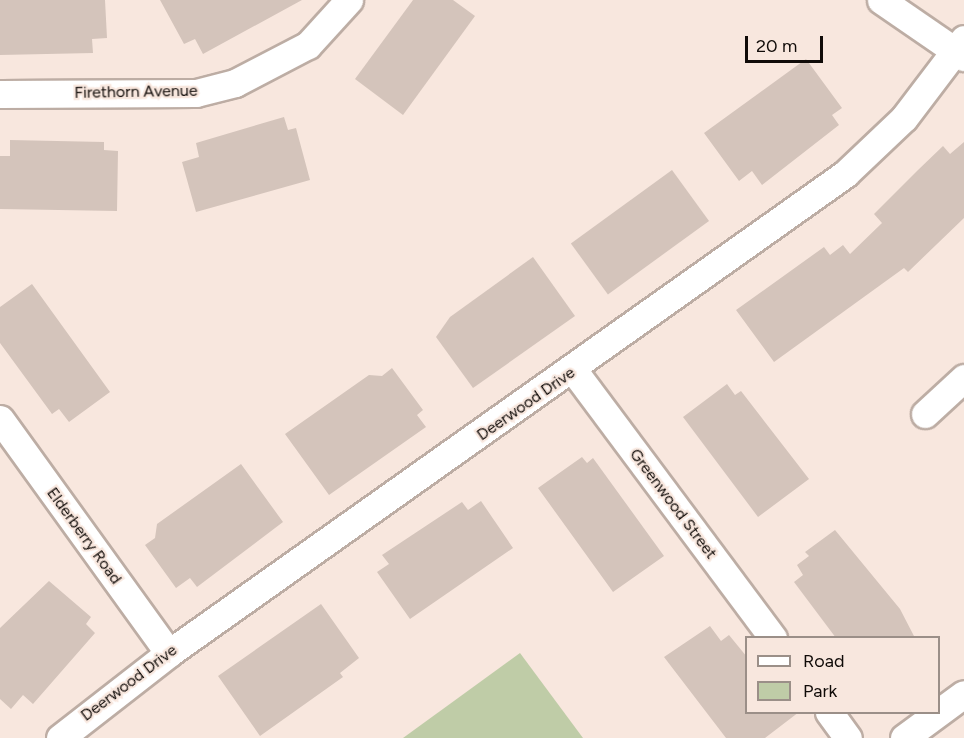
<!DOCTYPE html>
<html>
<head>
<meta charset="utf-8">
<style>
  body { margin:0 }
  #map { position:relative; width:964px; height:738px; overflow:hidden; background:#f8e7de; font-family:Figtree,sans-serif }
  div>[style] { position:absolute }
  .green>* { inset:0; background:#bfcca7 }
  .building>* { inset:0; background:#d4c4bb; transform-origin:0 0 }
  .roads { filter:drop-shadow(2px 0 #bdada4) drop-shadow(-2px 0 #bdada4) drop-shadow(0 2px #bdada4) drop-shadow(0 -2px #bdada4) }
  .minor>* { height:27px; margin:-13.5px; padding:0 13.5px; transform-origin:13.5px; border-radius:13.5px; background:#fff }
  span { translate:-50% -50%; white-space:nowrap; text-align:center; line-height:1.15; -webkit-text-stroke:4.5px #f8e7de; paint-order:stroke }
  .street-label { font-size:16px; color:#100b08 }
  .legend { position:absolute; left:745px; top:636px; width:195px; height:78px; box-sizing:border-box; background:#f8e7de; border:2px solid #9b8f88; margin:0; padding:8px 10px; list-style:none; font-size:18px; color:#100b08 }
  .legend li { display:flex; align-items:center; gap:12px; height:30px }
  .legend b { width:30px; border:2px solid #9b8f88 }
  .scale { position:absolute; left:745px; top:36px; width:78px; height:27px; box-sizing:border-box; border:3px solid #100b08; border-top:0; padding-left:8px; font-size:18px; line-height:21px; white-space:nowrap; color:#100b08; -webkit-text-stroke:4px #f8e7de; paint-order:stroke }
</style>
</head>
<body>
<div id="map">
  <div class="green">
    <div style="clip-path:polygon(520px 653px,583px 738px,403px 738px)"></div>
  </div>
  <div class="building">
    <div style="clip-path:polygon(0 0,105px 0,107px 38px,92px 39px,93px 53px,0 55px)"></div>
    <div style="clip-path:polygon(160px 0,302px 0,203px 54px,195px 39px,184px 44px)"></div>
    <div style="clip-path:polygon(413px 0,453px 0,475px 16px,403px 115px,355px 79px)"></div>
    <div style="clip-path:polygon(806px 59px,842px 108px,832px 115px,839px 125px,762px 185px,752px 171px,739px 181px,704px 133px)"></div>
    <div style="clip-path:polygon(284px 117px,288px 130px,296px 128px,310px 180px,196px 212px,182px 162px,199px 157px,196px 143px)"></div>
    <div style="clip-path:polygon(10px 140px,104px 142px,104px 150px,118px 151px,117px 211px,0 209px,0 156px,10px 156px)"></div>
    <div style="clip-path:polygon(964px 142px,964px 218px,908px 272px,904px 268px,774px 362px,736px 310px,824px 247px,830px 255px,843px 245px,850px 254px,882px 223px,874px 214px,918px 170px,943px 146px,950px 154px)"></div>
    <div style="left:672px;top:170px;width:63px;height:125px;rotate:54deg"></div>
    <div style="clip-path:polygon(533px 257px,575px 316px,473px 388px,436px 337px,450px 317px)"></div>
    <div style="clip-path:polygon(32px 284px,110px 392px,69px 422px,59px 409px,52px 414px,0 343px,0 307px)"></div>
    <div style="clip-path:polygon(392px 368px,423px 410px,417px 415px,426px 427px,329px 495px,285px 434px,369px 375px,382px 376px)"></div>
    <div style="clip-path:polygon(727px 384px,735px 395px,741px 391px,809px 479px,758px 517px,683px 417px)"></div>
    <div style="clip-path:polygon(582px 457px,587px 463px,593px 458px,664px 556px,613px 592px,538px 488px)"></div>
    <div style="clip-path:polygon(241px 464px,283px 522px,197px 587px,190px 578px,176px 588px,145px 545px,155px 538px,157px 524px)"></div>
    <div style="clip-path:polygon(481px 501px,513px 548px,410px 619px,377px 572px,389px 564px,382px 555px,462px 502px,468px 510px)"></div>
    <div style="clip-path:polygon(835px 530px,900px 609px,915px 638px,836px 638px,794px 582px,803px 575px,797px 565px,809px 556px,805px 552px)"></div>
    <div style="clip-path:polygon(49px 581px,91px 617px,86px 624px,95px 633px,33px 704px,23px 695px,11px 709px,0 699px,0 628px)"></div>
    <div style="clip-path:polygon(321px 604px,359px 658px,340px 673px,343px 677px,260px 736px,218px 676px)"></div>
    <div style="clip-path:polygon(710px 626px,721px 641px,729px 635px,747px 657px,747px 712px,799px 712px,765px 738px,726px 738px,664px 657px)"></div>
  </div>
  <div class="roads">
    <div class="minor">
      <div style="left:881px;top:0;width:101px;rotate:34.5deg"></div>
      <div style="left:0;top:94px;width:196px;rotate:-0.3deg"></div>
      <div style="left:196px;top:93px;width:40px;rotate:-14.4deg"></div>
      <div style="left:235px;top:83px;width:82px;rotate:-27.5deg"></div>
      <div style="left:308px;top:45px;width:61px;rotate:-47.7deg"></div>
      <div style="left:574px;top:371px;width:333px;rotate:53.3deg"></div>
      <div style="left:925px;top:414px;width:53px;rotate:-42.7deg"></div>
      <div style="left:0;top:419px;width:289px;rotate:54.2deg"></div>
      <div style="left:829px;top:712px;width:32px;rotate:54deg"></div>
      <div style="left:60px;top:738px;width:138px;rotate:-37.9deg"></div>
      <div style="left:169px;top:653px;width:829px;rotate:-35.32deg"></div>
      <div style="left:845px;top:174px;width:81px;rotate:-43.5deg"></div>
      <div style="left:904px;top:118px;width:99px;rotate:-52.8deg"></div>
      <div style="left:904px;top:738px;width:74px;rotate:-36.3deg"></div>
    </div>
  </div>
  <div class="street-label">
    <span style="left:136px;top:92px;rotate:-1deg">Firethorn Avenue</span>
    <span style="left:526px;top:404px;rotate:-35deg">Deerwood Drive</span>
    <span style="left:673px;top:504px;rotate:53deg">Greenwood Street</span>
    <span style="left:84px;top:536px;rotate:54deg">Elderberry Road</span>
    <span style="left:129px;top:683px;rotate:-37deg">Deerwood Drive</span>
  </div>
  <ul class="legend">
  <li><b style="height:8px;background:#fff"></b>Road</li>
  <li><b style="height:16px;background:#bfcca7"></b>Park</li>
  </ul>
  <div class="scale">20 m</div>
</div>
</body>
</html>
